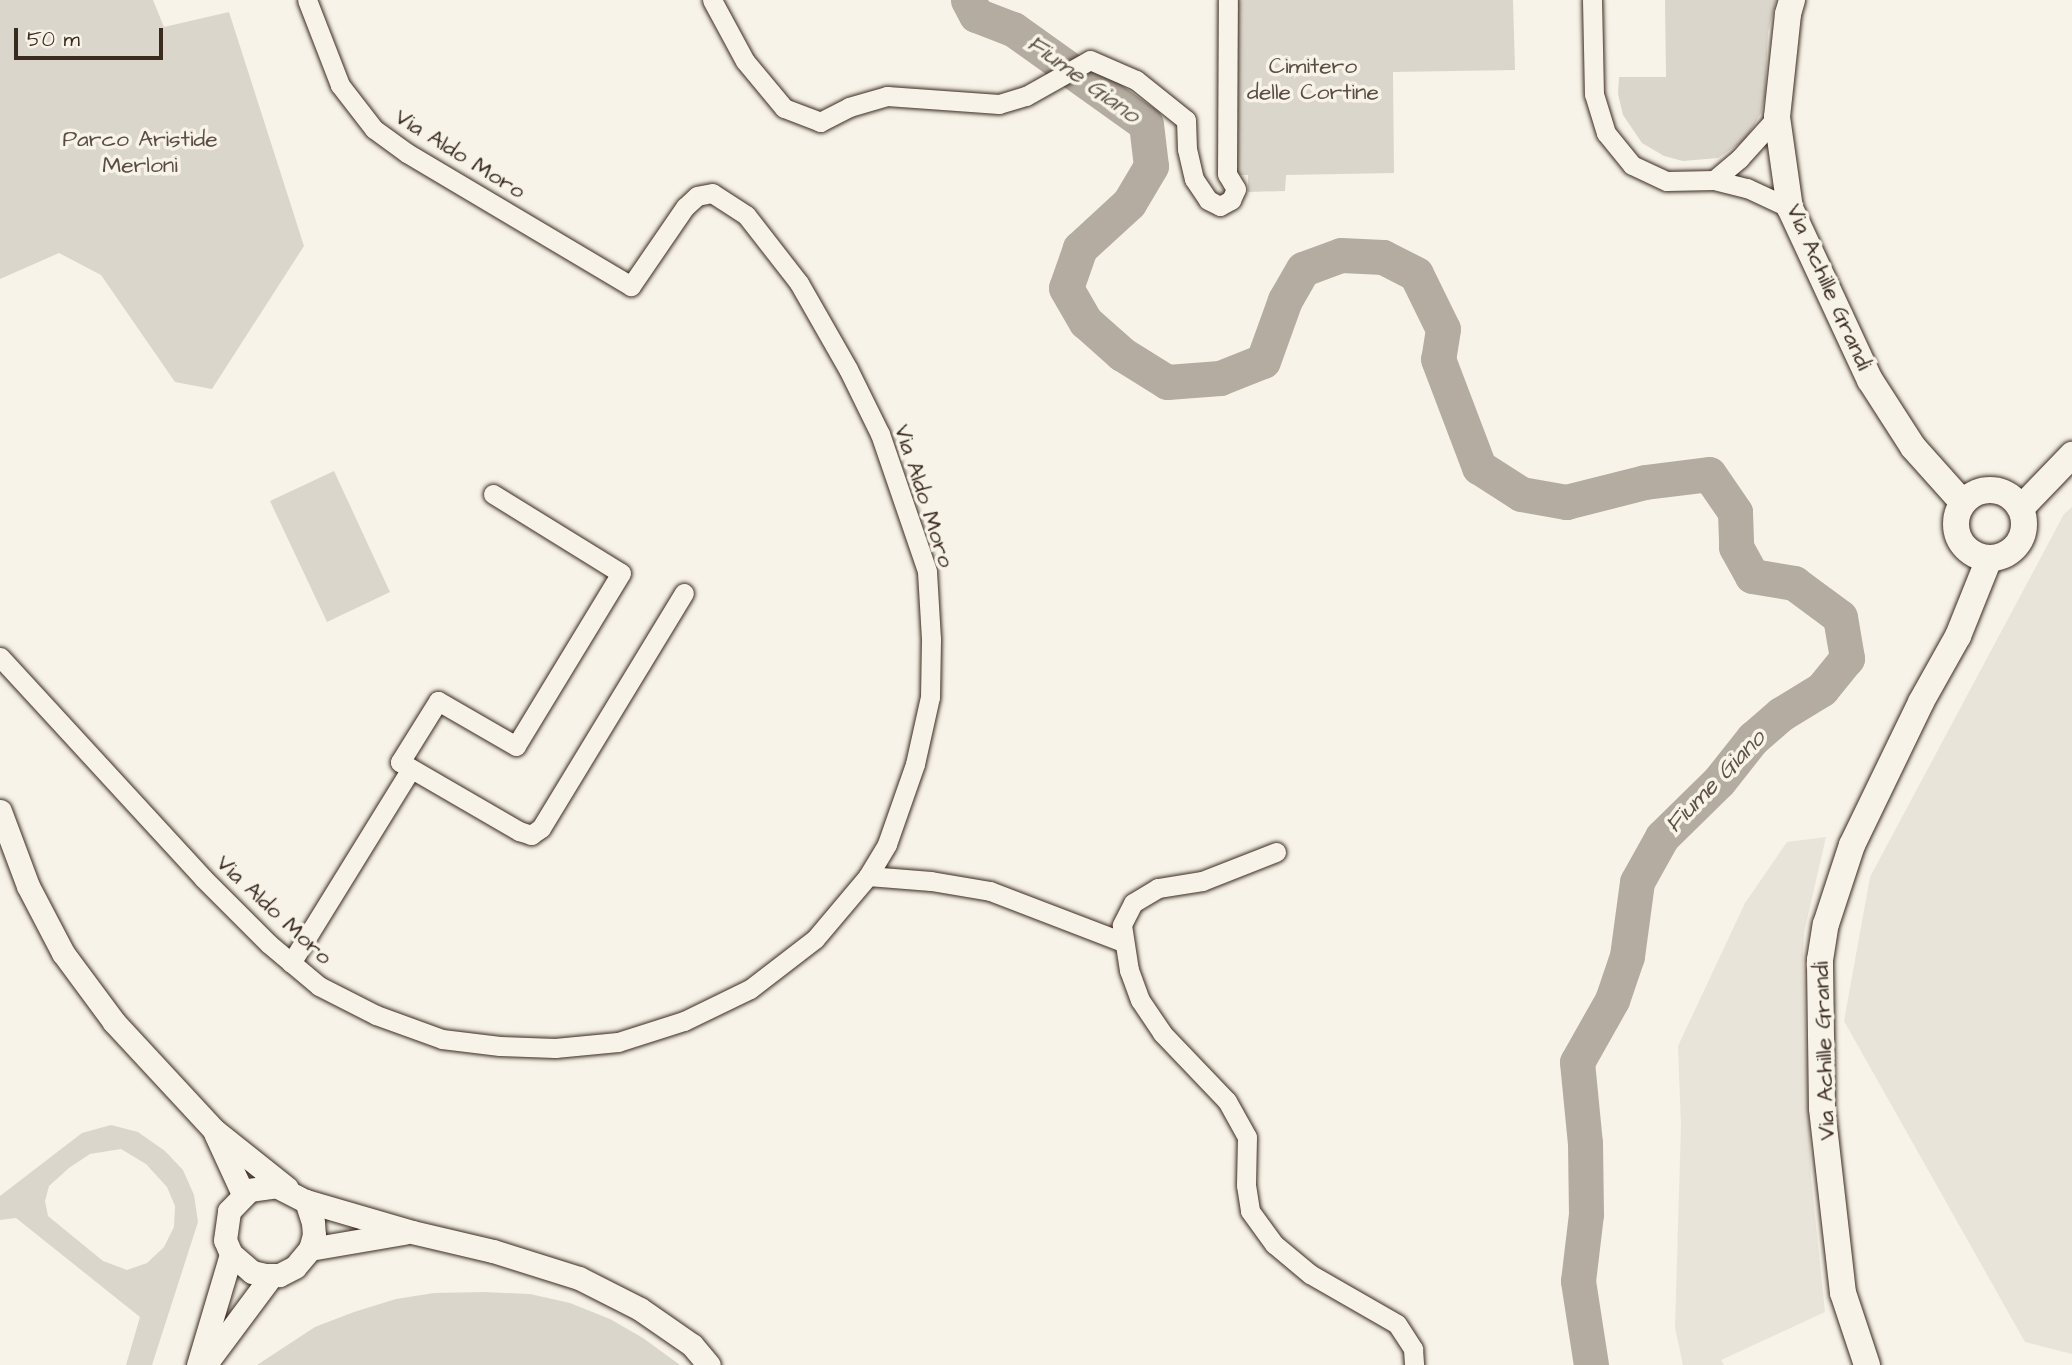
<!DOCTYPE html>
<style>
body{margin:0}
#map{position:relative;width:2072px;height:1365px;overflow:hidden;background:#f7f3e8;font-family:"Architects Daughter",sans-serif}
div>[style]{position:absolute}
.built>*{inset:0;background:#e9e4d9}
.green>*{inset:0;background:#dbd6cb}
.river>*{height:35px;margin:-17.5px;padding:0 17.5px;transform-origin:17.5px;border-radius:17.5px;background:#b4aca0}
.roads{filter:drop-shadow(0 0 2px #3b2a1e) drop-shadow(0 0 2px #3b2a1e)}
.minor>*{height:19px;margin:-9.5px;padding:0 9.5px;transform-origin:9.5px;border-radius:9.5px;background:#f7f3e8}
.tertiary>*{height:23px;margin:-11.5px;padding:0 11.5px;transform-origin:11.5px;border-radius:11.5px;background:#f7f3e8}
.secondary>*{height:26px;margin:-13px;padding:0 13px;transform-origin:13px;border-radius:13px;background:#f7f3e8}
.secondary>.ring{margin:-13px;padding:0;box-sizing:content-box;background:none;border:26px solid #f7f3e8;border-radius:50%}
span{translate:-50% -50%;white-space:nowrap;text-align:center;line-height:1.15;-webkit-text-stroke:7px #f7f3e8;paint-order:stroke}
.park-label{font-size:23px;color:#5b4c41}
.street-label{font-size:23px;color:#3b2a1e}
.water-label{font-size:24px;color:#5f5145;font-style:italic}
.scale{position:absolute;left:14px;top:28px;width:149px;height:32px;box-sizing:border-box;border:4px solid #3b2a1e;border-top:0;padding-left:9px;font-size:21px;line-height:24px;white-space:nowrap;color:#3b2a1e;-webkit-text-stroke:5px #f7f3e8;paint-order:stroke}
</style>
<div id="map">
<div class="built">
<div style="clip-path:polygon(2072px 507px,2072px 1354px,2025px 1342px,1844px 1021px,1870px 877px,2064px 514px)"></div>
<div style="clip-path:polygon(1826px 837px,1804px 933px,1803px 959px,1811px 1177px,1825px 1312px,1721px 1360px,1724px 1365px,1683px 1365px,1675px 1328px,1681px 1125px,1678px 1046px,1745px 903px,1787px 842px)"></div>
</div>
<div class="green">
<div style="clip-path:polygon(0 0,153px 0,164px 27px,229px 12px,304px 246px,212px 389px,175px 382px,101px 275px,59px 253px,0 279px)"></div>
<div style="clip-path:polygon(1232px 0,1513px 0,1515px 70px,1393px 72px,1394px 173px,1286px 175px,1285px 191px,1248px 192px,1248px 175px,1235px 175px)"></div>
<div style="clip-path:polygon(1665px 0,1776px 0,1768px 32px,1765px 95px,1761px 113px,1746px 139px,1718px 158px,1683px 161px,1664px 156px,1642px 143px,1623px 115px,1618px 94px,1619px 77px,1666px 77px)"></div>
<div style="clip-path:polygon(334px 471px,390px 592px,327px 622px,270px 501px)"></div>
<div style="clip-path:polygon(evenodd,111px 1125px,138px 1132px,165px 1151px,183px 1170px,194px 1195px,198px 1222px,152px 1365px,126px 1365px,140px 1317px,16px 1218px,0 1220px,0 1196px,82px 1133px,111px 1125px,121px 1149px,146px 1164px,167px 1187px,175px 1206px,174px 1227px,164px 1247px,147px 1263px,127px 1270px,103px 1261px,48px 1216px,45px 1201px,49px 1186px,69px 1168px,90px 1154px,121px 1149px)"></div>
<div style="clip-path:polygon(484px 1292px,530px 1294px,570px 1303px,610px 1319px,643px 1338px,680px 1365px,257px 1365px,315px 1327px,354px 1312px,396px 1299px,434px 1293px)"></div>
</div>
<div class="river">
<div style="left:968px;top:0;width:17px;rotate:62deg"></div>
<div style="left:976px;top:15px;width:40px;rotate:21deg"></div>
<div style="left:1013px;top:29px;width:163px;rotate:35.5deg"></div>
<div style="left:1146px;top:124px;width:42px;rotate:83.2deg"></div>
<div style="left:1151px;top:166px;width:43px;rotate:120.7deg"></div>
<div style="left:1129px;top:203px;width:67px;rotate:137.4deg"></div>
<div style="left:1080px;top:248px;width:42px;rotate:109.3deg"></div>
<div style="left:1066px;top:288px;width:39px;rotate:60deg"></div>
<div style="left:1086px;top:322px;width:48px;rotate:41.6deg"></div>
<div style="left:1122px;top:354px;width:53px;rotate:31.9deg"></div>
<div style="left:1167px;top:382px;width:53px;rotate:-4.3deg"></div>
<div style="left:1220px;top:378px;width:46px;rotate:-21.6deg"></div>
<div style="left:1263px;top:361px;width:65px;rotate:-70.2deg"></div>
<div style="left:1285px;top:300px;width:36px;rotate:-60deg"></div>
<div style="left:1303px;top:269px;width:40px;rotate:-20.2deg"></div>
<div style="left:1341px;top:255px;width:42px;rotate:2.7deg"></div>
<div style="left:1383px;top:257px;width:37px;rotate:27deg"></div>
<div style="left:1416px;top:274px;width:61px;rotate:63.9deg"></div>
<div style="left:1443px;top:329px;width:30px;rotate:99deg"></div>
<div style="left:1438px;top:359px;width:116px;rotate:69.2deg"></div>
<div style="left:1479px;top:467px;width:50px;rotate:32.7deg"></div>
<div style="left:1521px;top:494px;width:46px;rotate:10.1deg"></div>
<div style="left:1566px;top:502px;width:81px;rotate:-14.2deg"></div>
<div style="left:1645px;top:482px;width:64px;rotate:-7.1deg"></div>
<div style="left:1709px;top:474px;width:46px;rotate:55.6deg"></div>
<div style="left:1735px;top:512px;width:35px;rotate:88deg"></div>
<div style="left:1736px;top:547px;width:33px;rotate:61deg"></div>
<div style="left:1752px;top:576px;width:43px;rotate:9.5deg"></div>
<div style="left:1794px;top:583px;width:57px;rotate:36.5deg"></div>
<div style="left:1840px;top:617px;width:42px;rotate:80.3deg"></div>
<div style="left:1847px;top:658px;width:40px;rotate:129deg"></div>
<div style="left:1822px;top:689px;width:48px;rotate:148.6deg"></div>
<div style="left:1781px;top:714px;width:37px;rotate:139deg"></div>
<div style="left:1753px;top:738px;width:55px;rotate:128.3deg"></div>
<div style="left:1719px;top:781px;width:80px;rotate:135.5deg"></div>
<div style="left:1662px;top:837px;width:51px;rotate:119.1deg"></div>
<div style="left:1637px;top:882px;width:75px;rotate:97.7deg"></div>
<div style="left:1627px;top:956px;width:46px;rotate:108.8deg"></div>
<div style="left:1612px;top:1000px;width:71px;rotate:119.4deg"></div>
<div style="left:1577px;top:1062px;width:81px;rotate:84.4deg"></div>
<div style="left:1585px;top:1143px;width:71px;rotate:89.2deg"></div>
<div style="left:1586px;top:1214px;width:67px;rotate:96.8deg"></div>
<div style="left:1578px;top:1281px;width:85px;rotate:81.2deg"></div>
</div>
<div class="roads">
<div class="minor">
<div style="left:712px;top:0;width:69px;rotate:61.6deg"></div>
<div style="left:745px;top:61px;width:61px;rotate:50.3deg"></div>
<div style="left:784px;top:108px;width:39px;rotate:21deg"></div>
<div style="left:820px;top:122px;width:33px;rotate:-27deg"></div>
<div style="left:849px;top:107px;width:40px;rotate:-16deg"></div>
<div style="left:887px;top:96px;width:112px;rotate:4.1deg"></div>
<div style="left:999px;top:104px;width:28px;rotate:-17deg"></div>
<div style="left:1026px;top:96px;width:73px;rotate:-29.4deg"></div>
<div style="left:1090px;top:60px;width:50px;rotate:23.5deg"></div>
<div style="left:1136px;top:80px;width:64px;rotate:38.7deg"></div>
<div style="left:1186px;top:120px;width:29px;rotate:88deg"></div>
<div style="left:1187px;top:149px;width:31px;rotate:77deg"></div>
<div style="left:1194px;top:179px;width:25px;rotate:56deg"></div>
<div style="left:1208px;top:200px;width:13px;rotate:27deg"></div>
<div style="left:1220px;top:206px;width:13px;rotate:-29deg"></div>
<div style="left:1231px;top:200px;width:12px;rotate:-66deg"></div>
<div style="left:1236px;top:189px;width:17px;rotate:-121deg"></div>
<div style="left:1227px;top:174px;width:174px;rotate:-89.7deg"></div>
<div style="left:1592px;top:0;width:94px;rotate:88.8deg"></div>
<div style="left:1594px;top:94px;width:41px;rotate:72.9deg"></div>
<div style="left:1606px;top:133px;width:41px;rotate:50.9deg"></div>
<div style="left:1632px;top:165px;width:38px;rotate:25deg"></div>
<div style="left:1667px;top:181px;width:47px;rotate:-1.2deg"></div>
<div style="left:1714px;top:180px;width:34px;rotate:14deg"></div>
<div style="left:1747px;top:188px;width:47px;rotate:24.9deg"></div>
<div style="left:1714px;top:180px;width:33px;rotate:-40deg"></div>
<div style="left:1739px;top:159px;width:57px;rotate:-47.9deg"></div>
<div style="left:493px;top:494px;width:150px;rotate:31.7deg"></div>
<div style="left:621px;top:573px;width:202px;rotate:121.3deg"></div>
<div style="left:516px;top:746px;width:90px;rotate:-150deg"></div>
<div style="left:438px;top:701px;width:72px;rotate:121.9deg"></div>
<div style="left:400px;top:762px;width:138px;rotate:30.1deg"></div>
<div style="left:519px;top:831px;width:13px;rotate:18deg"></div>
<div style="left:531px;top:835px;width:12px;rotate:-35deg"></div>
<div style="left:541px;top:828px;width:275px;rotate:-58.7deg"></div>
<div style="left:0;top:657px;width:300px;rotate:47.4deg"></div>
<div style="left:203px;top:878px;width:93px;rotate:45deg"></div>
<div style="left:269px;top:944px;width:65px;rotate:40deg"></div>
<div style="left:319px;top:986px;width:64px;rotate:27deg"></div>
<div style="left:376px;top:1015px;width:70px;rotate:20deg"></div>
<div style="left:442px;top:1039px;width:58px;rotate:6.9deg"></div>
<div style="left:500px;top:1046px;width:55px;rotate:2.1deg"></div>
<div style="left:555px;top:1048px;width:63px;rotate:-5.4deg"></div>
<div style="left:618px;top:1042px;width:69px;rotate:-17.7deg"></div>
<div style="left:684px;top:1021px;width:73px;rotate:-25.9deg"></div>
<div style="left:750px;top:989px;width:82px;rotate:-37.6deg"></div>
<div style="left:815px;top:939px;width:82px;rotate:-49.9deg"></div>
<div style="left:868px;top:876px;width:37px;rotate:-59deg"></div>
<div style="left:887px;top:844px;width:85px;rotate:-70.7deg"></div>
<div style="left:915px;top:764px;width:69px;rotate:-77.4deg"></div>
<div style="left:930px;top:697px;width:58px;rotate:-89deg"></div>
<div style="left:931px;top:639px;width:68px;rotate:-93.4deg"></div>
<div style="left:927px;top:571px;width:145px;rotate:-108.9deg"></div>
<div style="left:880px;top:434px;width:72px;rotate:-116.2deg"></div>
<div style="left:848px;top:369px;width:99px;rotate:-119.7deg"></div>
<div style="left:799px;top:283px;width:86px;rotate:-127.9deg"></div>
<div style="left:746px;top:215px;width:40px;rotate:-147.1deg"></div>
<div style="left:712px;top:193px;width:15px;rotate:169deg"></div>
<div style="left:697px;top:196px;width:16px;rotate:137deg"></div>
<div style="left:685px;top:207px;width:96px;rotate:124.4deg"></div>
<div style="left:631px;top:286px;width:261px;rotate:-149.3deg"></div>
<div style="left:407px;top:153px;width:41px;rotate:-144deg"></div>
<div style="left:374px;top:129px;width:56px;rotate:-127.7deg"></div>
<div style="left:340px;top:85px;width:91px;rotate:-111.2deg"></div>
<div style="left:1276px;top:852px;width:79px;rotate:158.6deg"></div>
<div style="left:1202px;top:881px;width:45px;rotate:171deg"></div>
<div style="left:1158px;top:888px;width:29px;rotate:149deg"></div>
<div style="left:1133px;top:903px;width:25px;rotate:117deg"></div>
<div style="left:1122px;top:925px;width:46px;rotate:81.2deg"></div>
<div style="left:1129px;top:970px;width:32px;rotate:70deg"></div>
<div style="left:1140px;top:1000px;width:40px;rotate:56deg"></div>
<div style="left:1162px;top:1033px;width:94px;rotate:46.3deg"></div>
<div style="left:1227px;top:1101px;width:41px;rotate:60.9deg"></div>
<div style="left:1247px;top:1137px;width:48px;rotate:91.2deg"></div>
<div style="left:1246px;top:1185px;width:26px;rotate:81deg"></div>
<div style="left:1250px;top:1211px;width:41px;rotate:54deg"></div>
<div style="left:1274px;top:1244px;width:47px;rotate:39.8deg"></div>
<div style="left:1310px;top:1274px;width:100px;rotate:29.9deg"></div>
<div style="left:1397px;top:1324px;width:30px;rotate:57deg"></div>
<div style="left:1413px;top:1349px;width:16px;rotate:86deg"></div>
<div style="left:868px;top:876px;width:63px;rotate:4.5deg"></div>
<div style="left:931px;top:881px;width:60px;rotate:9.6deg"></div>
<div style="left:990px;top:891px;width:142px;rotate:21deg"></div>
<div style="left:291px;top:963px;width:228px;rotate:-58.3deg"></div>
</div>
<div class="tertiary">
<div style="left:0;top:811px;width:80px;rotate:69.5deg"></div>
<div style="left:28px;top:886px;width:76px;rotate:62.4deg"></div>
<div style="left:63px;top:953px;width:86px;rotate:53.5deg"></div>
<div style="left:114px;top:1022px;width:147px;rotate:47.2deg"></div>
<div style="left:214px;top:1130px;width:93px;rotate:38.5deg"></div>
<div style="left:215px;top:1133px;width:67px;rotate:65.3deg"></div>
<div style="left:306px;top:1201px;width:22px;rotate:72deg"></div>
<div style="left:313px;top:1222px;width:13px;rotate:86deg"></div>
<div style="left:314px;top:1235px;width:15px;rotate:106deg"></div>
<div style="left:310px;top:1249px;width:23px;rotate:130deg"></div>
<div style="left:295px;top:1267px;width:18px;rotate:153deg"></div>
<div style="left:279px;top:1275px;width:14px;rotate:180deg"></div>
<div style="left:265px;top:1275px;width:13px;rotate:-167deg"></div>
<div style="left:252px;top:1272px;width:28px;rotate:-139deg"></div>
<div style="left:231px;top:1254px;width:15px;rotate:-113deg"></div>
<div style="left:225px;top:1240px;width:29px;rotate:-82deg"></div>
<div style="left:229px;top:1211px;width:29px;rotate:-46deg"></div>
<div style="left:249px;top:1190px;width:27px;rotate:-8deg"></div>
<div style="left:276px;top:1186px;width:34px;rotate:27deg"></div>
<div style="left:306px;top:1201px;width:110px;rotate:16.3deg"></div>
<div style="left:412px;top:1232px;width:83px;rotate:13.2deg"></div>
<div style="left:493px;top:1251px;width:90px;rotate:17.4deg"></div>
<div style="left:579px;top:1278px;width:68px;rotate:26.9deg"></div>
<div style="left:640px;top:1309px;width:63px;rotate:34.7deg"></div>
<div style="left:692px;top:1345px;width:26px;rotate:50deg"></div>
<div style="left:310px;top:1249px;width:95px;rotate:-9.7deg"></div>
<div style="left:198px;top:1365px;width:116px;rotate:-73.4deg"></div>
<div style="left:205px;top:1365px;width:112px;rotate:-53.3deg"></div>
</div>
<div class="secondary">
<div style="left:1792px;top:0;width:15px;rotate:106deg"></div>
<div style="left:1788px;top:14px;width:104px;rotate:96.1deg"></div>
<div style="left:1777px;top:117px;width:92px;rotate:81.9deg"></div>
<div style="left:1790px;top:208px;width:190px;rotate:65.1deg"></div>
<div style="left:1870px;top:380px;width:80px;rotate:57.3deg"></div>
<div style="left:1913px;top:447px;width:75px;rotate:48.2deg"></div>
<div class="ring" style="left:1956px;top:490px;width:42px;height:42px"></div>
<div style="left:2021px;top:508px;width:74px;rotate:-46.1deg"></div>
<div style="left:1867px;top:1365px;width:76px;rotate:-108.4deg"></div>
<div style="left:1843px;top:1293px;width:186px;rotate:-96.5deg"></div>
<div style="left:1822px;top:1108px;width:148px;rotate:-90.8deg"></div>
<div style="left:1820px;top:960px;width:36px;rotate:-81deg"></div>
<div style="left:1826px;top:924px;width:83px;rotate:-71.8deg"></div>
<div style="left:1852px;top:845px;width:159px;rotate:-64.2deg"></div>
<div style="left:1921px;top:702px;width:76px;rotate:-60.7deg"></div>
<div style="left:1958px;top:636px;width:83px;rotate:-68.1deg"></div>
</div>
</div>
<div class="park-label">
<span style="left:1313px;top:79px">Cimitero<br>delle Cortine</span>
<span style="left:140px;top:152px">Parco Aristide<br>Merloni</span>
</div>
<div class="street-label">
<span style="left:460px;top:154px;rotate:32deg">Via Aldo Moro</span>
<span style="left:1829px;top:287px;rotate:66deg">Via Achille Grandi</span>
<span style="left:924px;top:496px;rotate:72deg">Via Aldo Moro</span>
<span style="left:274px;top:910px;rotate:43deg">Via Aldo Moro</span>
<span style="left:1824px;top:1051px;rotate:-92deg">Via Achille Grandi</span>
</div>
<div class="water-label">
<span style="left:1083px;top:80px;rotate:36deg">Fiume Giano</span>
<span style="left:1716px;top:782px;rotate:-46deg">Fiume Giano</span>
</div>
<div class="scale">50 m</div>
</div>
